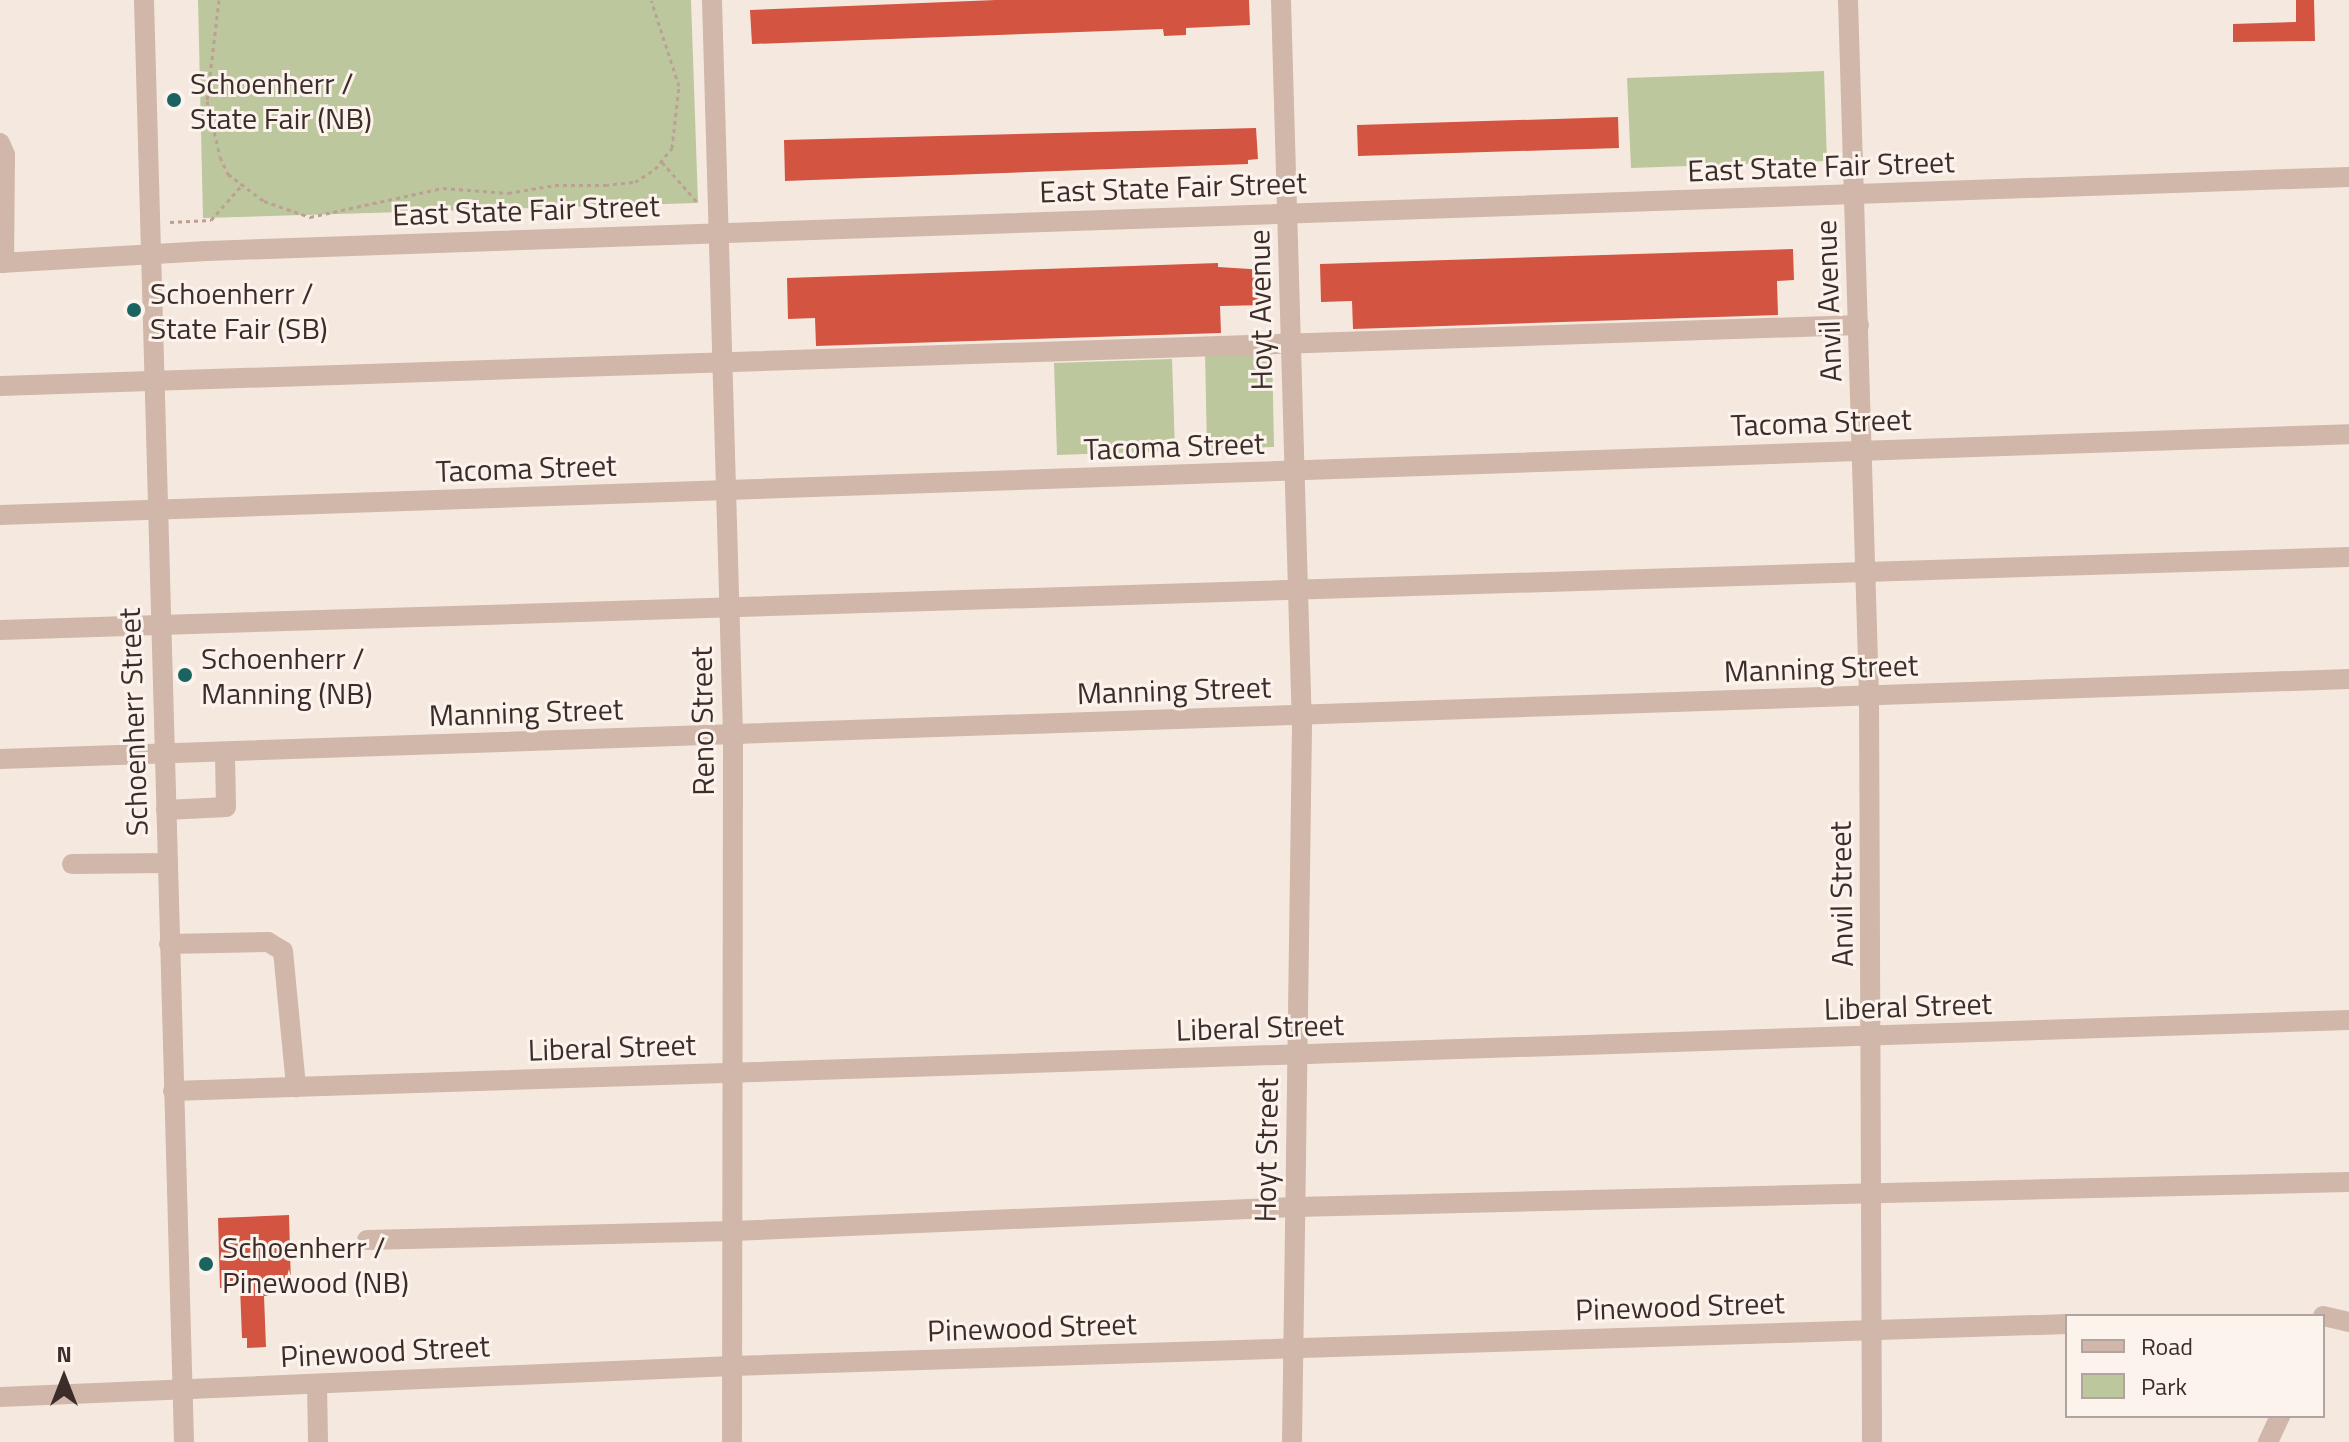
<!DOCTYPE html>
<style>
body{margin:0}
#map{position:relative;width:2349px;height:1442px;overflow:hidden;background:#f5e9df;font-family:"Titillium Web",sans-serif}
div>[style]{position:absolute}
.green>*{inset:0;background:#bdc79d}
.building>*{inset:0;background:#d25441}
.path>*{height:3px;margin-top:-1.5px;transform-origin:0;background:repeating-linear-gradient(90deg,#bca093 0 4px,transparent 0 8px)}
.minor>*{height:20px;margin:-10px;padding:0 10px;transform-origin:10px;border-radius:10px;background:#d0b7a9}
.dots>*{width:22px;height:22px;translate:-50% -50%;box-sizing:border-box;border:4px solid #fcf3ed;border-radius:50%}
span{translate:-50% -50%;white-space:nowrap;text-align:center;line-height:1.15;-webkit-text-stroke:6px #fcf3ed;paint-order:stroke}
.poi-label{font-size:30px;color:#3c2d2a}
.left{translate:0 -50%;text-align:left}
.street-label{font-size:30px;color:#3c2d2a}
.legend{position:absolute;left:2065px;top:1314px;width:260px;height:104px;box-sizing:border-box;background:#fcf3ed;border:2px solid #afa49f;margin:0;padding:10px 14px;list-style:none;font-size:24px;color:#3c2d2a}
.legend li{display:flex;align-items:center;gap:16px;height:40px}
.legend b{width:40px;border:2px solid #afa49f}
.north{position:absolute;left:24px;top:1338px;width:80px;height:80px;-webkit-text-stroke:6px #fcf3ed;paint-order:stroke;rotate:0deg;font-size:22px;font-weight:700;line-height:32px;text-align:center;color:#3c2d2a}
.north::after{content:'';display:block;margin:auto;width:28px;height:36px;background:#3c2d2a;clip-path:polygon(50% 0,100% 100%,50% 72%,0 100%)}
</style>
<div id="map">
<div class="green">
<div style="clip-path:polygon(198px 0,691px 0,698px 203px,203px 218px)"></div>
<div style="clip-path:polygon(1824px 71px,1827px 161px,1631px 168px,1627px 78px)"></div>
<div style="clip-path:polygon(1272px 351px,1274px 447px,1207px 449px,1205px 352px)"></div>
<div style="clip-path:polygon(1172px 359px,1175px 451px,1057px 455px,1054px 363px)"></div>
</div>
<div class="building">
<div style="clip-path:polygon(996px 0,1249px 0,1250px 25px,1186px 28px,1186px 35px,1164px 36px,1163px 29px,752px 44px,750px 10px)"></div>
<div style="clip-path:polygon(2296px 0,2314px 0,2315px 41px,2233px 42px,2233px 24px,2296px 22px)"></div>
<div style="clip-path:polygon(1618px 117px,1619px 148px,1358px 156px,1357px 125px)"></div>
<div style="clip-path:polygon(1256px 128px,1258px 159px,1248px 160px,1248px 164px,785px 181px,784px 140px)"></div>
<div style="clip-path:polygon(1793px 249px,1794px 280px,1777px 281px,1778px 315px,1353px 329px,1352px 301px,1321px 302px,1320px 264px)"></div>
<div style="clip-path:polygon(1218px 263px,1218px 267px,1266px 270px,1267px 305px,1220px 306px,1221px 333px,816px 346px,815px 318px,788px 319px,787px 278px)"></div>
<div style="clip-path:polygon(289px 1215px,291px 1286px,271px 1287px,271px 1296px,264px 1296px,266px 1347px,247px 1348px,247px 1338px,242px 1338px,240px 1287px,220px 1288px,218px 1218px)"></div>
</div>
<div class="path">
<div style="left:219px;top:0;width:102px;rotate:96.8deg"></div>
<div style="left:207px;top:101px;width:57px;rotate:76.9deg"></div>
<div style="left:220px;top:157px;width:19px;rotate:65deg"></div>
<div style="left:228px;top:174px;width:45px;rotate:36.9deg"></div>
<div style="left:264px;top:201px;width:49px;rotate:19.2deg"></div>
<div style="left:310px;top:217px;width:136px;rotate:-12.3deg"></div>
<div style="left:443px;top:188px;width:65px;rotate:4.4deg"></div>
<div style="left:508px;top:193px;width:48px;rotate:-9.7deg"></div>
<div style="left:555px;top:185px;width:50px"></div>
<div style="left:605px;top:185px;width:30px;rotate:-6deg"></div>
<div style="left:635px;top:182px;width:24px;rotate:-33deg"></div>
<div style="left:655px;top:169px;width:27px;rotate:-51deg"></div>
<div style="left:672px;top:148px;width:62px;rotate:-83.6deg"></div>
<div style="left:679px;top:86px;width:90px;rotate:-108deg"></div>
<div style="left:662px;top:162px;width:55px;rotate:48.7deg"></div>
<div style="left:170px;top:222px;width:41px;rotate:-2.8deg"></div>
<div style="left:211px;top:220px;width:47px;rotate:-48.5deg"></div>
</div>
<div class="minor">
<div style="left:144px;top:0;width:1443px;rotate:88.41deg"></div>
<div style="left:712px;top:0;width:735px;rotate:88.36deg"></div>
<div style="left:733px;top:735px;width:707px;rotate:90.08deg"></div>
<div style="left:1281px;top:0;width:727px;rotate:88.35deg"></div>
<div style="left:1302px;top:727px;width:715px;rotate:90.8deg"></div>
<div style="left:1848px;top:0;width:696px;rotate:88.27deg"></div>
<div style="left:1869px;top:696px;width:746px;rotate:89.77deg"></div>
<div style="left:0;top:143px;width:13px;rotate:67deg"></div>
<div style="left:5px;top:155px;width:108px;rotate:90.5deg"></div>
<div style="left:0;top:263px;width:207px;rotate:-3.3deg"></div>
<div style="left:207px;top:251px;width:2143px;rotate:-1.98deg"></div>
<div style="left:0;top:386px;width:1860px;rotate:-1.88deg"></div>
<div style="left:0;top:515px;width:2350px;rotate:-1.97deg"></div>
<div style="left:0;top:630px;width:2350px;rotate:-1.78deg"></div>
<div style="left:0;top:759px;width:2350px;rotate:-1.95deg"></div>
<div style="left:166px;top:810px;width:60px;rotate:-2.9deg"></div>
<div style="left:226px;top:807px;width:54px;rotate:-91.1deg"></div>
<div style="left:72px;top:864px;width:95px;rotate:-0.6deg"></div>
<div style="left:169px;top:944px;width:99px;rotate:-1.2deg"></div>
<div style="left:268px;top:942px;width:17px;rotate:31deg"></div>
<div style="left:283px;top:951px;width:137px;rotate:84.5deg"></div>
<div style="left:173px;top:1091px;width:2177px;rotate:-1.87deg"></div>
<div style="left:367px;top:1240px;width:366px;rotate:-1.4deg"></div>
<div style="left:733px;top:1231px;width:563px;rotate:-2.45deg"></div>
<div style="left:1295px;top:1207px;width:1054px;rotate:-1.36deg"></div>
<div style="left:2323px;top:1316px;width:27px;rotate:13deg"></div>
<div style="left:317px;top:1384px;width:58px;rotate:89deg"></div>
<div style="left:0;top:1397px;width:733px;rotate:-2.43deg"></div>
<div style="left:732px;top:1366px;width:1336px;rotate:-1.8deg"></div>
<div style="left:2268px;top:1442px;width:29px;rotate:-65deg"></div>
</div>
<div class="dots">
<div style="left:174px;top:100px;background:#1a6360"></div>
<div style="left:134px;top:310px;background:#1a6360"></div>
<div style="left:185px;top:675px;background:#1a6360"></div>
<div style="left:206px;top:1264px;background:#1a6360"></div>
</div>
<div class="poi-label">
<span class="left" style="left:190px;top:100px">Schoenherr /<br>State Fair (NB)</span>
<span class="left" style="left:150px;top:310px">Schoenherr /<br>State Fair (SB)</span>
<span class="left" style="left:201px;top:675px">Schoenherr /<br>Manning (NB)</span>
<span class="left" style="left:222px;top:1264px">Schoenherr /<br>Pinewood (NB)</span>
</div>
<div class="street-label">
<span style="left:1821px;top:166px;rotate:-2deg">East State Fair Street</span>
<span style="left:1173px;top:187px;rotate:-2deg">East State Fair Street</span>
<span style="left:526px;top:210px;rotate:-2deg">East State Fair Street</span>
<span style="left:1828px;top:301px;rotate:-92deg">Anvil Avenue</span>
<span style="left:1260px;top:310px;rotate:-91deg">Hoyt Avenue</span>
<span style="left:1821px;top:422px;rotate:-2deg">Tacoma Street</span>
<span style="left:1174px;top:446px;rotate:-2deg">Tacoma Street</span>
<span style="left:526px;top:468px;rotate:-2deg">Tacoma Street</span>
<span style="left:1821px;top:668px;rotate:-2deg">Manning Street</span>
<span style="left:1174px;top:690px;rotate:-2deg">Manning Street</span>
<span style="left:526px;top:712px;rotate:-2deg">Manning Street</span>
<span style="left:702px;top:721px;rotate:-91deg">Reno Street</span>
<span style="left:133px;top:722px;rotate:-92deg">Schoenherr Street</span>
<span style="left:1841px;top:894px;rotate:-91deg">Anvil Street</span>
<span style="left:1908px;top:1006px;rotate:-2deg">Liberal Street</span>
<span style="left:1260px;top:1027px;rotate:-2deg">Liberal Street</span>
<span style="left:612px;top:1047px;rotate:-2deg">Liberal Street</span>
<span style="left:1266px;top:1150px;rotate:-89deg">Hoyt Street</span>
<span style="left:1680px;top:1306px;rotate:-2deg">Pinewood Street</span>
<span style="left:1032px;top:1327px;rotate:-2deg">Pinewood Street</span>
<span style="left:385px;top:1351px;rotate:-3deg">Pinewood Street</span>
</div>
<ul class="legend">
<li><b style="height:10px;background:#d0b7a9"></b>Road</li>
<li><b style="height:22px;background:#bdc79d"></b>Park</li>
</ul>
<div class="north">N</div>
</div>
